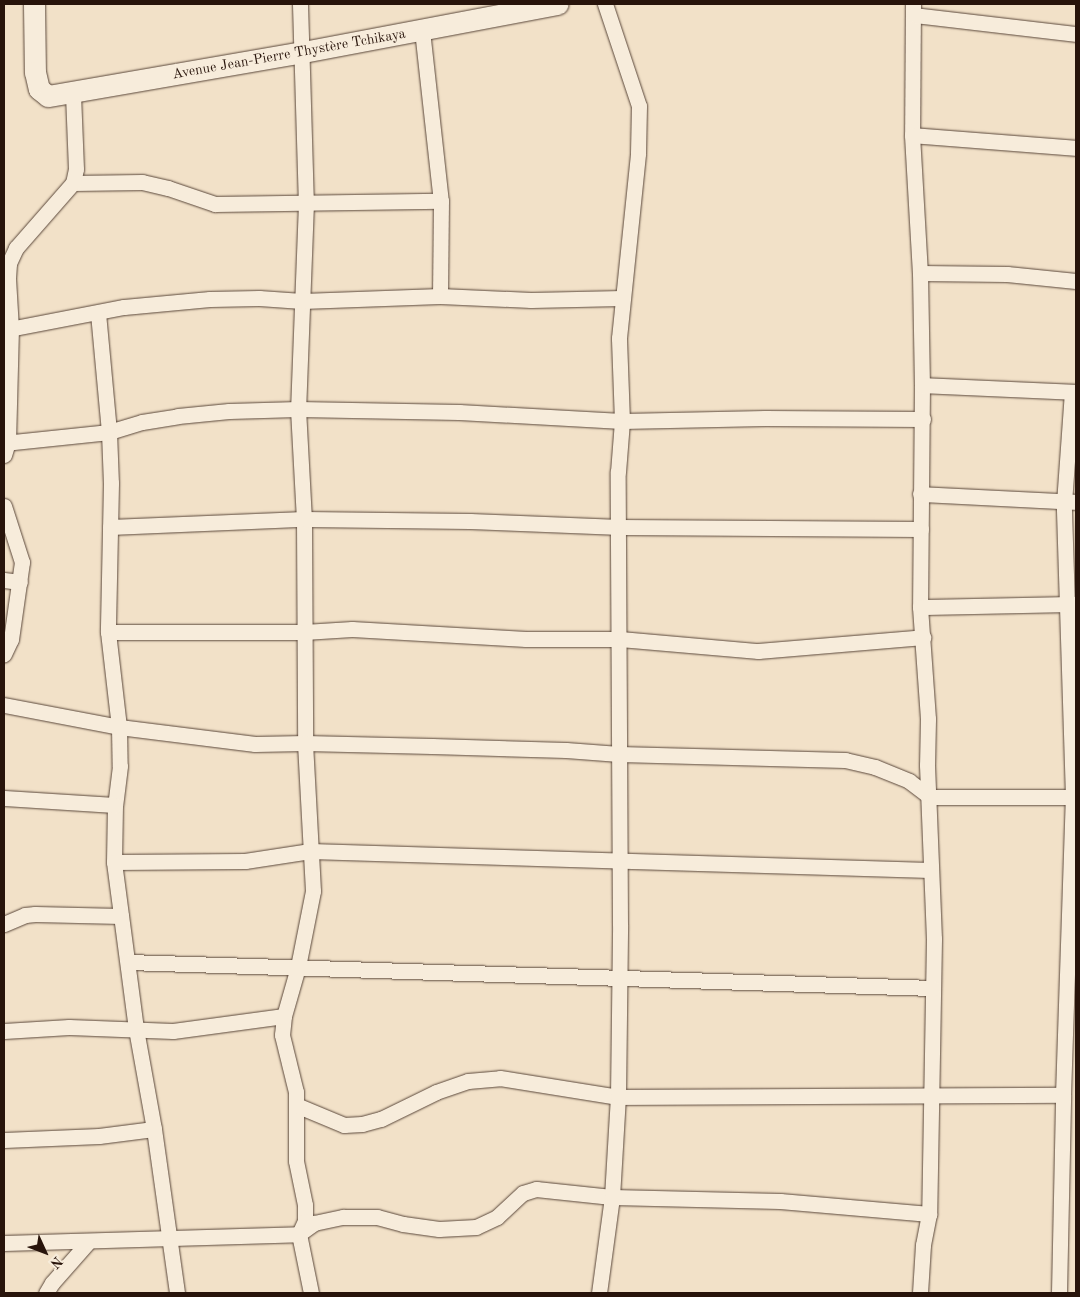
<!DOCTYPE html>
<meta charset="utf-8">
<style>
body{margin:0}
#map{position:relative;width:1080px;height:1297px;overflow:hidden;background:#f2e1c8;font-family:"Old Standard TT",serif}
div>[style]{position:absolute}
.roads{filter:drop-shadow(0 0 1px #5a473a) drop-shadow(0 0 1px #5a473a)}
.street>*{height:15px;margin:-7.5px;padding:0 7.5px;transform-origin:7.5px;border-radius:7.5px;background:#f7ecdb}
.secondary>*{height:21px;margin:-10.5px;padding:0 10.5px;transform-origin:10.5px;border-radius:10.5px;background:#f7ecdb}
span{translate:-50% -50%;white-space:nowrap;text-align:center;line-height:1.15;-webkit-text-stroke:4.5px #f7ecdb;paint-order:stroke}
.street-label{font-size:14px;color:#28140b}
.frame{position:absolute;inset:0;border:5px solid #28140b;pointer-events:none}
.north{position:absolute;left:20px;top:1227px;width:50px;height:50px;-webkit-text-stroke:4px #f7ecdb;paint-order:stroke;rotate:133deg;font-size:14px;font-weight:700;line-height:20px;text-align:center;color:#28140b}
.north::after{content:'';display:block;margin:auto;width:18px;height:22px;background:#28140b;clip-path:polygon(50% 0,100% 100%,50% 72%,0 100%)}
</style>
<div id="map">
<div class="roads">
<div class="street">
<div style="left:300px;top:4px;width:199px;rotate:88.3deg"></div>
<div style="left:306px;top:203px;width:206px;rotate:92.2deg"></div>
<div style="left:298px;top:409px;width:110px;rotate:86.9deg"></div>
<div style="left:304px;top:519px;width:224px;rotate:89.7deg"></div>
<div style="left:305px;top:743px;width:148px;rotate:86.9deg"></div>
<div style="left:313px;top:891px;width:77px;rotate:101.2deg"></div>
<div style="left:298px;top:967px;width:51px;rotate:105.9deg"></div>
<div style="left:284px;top:1016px;width:19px;rotate:96deg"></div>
<div style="left:282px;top:1035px;width:59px;rotate:76.2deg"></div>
<div style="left:296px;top:1092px;width:69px;rotate:90deg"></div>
<div style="left:296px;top:1161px;width:45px;rotate:78.4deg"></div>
<div style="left:305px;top:1205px;width:16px;rotate:90deg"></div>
<div style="left:305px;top:1221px;width:14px;rotate:115deg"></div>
<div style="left:299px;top:1234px;width:60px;rotate:78.5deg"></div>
<div style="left:913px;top:4px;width:131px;rotate:90.4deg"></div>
<div style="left:912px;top:135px;width:138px;rotate:86.7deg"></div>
<div style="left:920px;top:273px;width:112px;rotate:89deg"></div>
<div style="left:922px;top:385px;width:222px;rotate:90.5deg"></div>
<div style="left:920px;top:607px;width:112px;rotate:85.9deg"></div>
<div style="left:928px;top:719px;width:46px;rotate:91.2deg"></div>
<div style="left:927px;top:765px;width:174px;rotate:87.7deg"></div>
<div style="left:934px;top:939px;width:275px;rotate:91deg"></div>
<div style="left:929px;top:1214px;width:32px;rotate:101deg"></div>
<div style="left:923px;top:1245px;width:48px;rotate:93.6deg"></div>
<div style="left:914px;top:15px;width:163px;rotate:6.7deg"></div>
<div style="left:422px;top:30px;width:172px;rotate:83.7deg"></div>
<div style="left:441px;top:201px;width:95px;rotate:90.6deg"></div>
<div style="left:912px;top:135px;width:165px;rotate:4.5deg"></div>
<div style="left:73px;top:183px;width:69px;rotate:-0.8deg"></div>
<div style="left:142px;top:182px;width:27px;rotate:13deg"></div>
<div style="left:168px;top:188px;width:50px;rotate:18.8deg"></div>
<div style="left:215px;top:204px;width:226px;rotate:-0.8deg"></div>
<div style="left:920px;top:273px;width:87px;rotate:0.7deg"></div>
<div style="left:1007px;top:274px;width:69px;rotate:5.8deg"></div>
<div style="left:98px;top:313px;width:120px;rotate:84.7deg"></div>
<div style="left:109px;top:432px;width:51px;rotate:87.8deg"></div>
<div style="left:111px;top:483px;width:149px;rotate:91.2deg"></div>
<div style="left:108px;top:632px;width:96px;rotate:83.4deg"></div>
<div style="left:119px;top:727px;width:39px;rotate:89deg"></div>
<div style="left:120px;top:766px;width:39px;rotate:97deg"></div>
<div style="left:115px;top:805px;width:57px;rotate:91deg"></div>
<div style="left:114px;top:862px;width:168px;rotate:82.5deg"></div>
<div style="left:136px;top:1029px;width:102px;rotate:79.8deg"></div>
<div style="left:154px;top:1129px;width:166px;rotate:82deg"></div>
<div style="left:4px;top:330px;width:122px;rotate:-10.9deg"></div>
<div style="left:124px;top:307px;width:86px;rotate:-5.3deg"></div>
<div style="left:210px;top:299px;width:49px;rotate:-1.2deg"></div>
<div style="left:259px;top:298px;width:43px;rotate:4deg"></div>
<div style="left:302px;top:301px;width:138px;rotate:-2.1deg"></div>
<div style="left:440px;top:296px;width:91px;rotate:2.5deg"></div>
<div style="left:531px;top:300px;width:91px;rotate:-1.3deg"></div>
<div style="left:922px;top:385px;width:154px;rotate:2.6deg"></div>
<div style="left:4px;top:443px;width:106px;rotate:-6deg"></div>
<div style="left:109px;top:432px;width:34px;rotate:-17deg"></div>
<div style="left:142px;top:422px;width:36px;rotate:-9deg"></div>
<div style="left:178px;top:416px;width:51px;rotate:-5.6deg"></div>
<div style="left:229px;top:411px;width:69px;rotate:-1.7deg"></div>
<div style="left:298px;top:409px;width:161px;rotate:1.1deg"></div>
<div style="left:459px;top:412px;width:163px;rotate:3.2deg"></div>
<div style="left:622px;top:421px;width:143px;rotate:-1.2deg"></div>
<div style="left:765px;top:418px;width:158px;rotate:0.4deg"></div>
<div style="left:4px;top:455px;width:14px;rotate:-73deg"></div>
<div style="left:8px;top:442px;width:113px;rotate:-88.5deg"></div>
<div style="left:11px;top:329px;width:51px;rotate:-93.4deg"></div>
<div style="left:8px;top:278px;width:15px;rotate:-86deg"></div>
<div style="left:9px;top:263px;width:17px;rotate:-65deg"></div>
<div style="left:16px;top:248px;width:86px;rotate:-48.8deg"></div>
<div style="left:73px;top:183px;width:14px;rotate:-78deg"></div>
<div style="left:76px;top:169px;width:76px;rotate:-92.3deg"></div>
<div style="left:920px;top:494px;width:156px;rotate:2.9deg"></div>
<div style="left:4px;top:506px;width:59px;rotate:72.2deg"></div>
<div style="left:22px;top:562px;width:78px;rotate:98.1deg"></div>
<div style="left:11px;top:639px;width:17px;rotate:115deg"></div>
<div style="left:110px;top:527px;width:194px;rotate:-2.4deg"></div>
<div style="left:304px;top:519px;width:166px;rotate:0.7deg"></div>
<div style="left:470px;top:521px;width:149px;rotate:2.3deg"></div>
<div style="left:619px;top:527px;width:302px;rotate:0.4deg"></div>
<div style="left:4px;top:580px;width:16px;rotate:7deg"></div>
<div style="left:920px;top:607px;width:156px;rotate:-1.1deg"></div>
<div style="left:108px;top:632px;width:196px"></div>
<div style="left:304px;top:632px;width:48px;rotate:-3.6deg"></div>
<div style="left:352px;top:629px;width:174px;rotate:3.3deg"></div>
<div style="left:526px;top:639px;width:94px"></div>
<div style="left:620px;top:639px;width:139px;rotate:5deg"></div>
<div style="left:758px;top:651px;width:166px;rotate:-4.8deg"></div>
<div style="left:4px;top:705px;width:117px;rotate:10.8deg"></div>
<div style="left:119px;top:727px;width:137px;rotate:7.1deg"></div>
<div style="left:255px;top:744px;width:50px;rotate:-1.1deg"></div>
<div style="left:305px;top:743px;width:127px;rotate:1.4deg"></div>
<div style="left:432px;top:746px;width:134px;rotate:1.7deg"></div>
<div style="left:566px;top:750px;width:53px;rotate:4.3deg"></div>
<div style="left:619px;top:754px;width:226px;rotate:1.5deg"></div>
<div style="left:845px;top:760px;width:31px;rotate:13deg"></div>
<div style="left:875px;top:767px;width:37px;rotate:22deg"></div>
<div style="left:909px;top:781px;width:26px;rotate:37deg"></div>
<div style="left:930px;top:797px;width:146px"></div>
<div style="left:4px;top:798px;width:111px;rotate:3.6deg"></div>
<div style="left:114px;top:862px;width:131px;rotate:-0.4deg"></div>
<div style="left:245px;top:861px;width:66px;rotate:-8.7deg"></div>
<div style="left:310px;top:851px;width:620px;rotate:1.76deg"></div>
<div style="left:4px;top:924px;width:23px;rotate:-23deg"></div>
<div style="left:25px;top:915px;width:10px;rotate:-6deg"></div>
<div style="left:35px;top:914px;width:86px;rotate:1.3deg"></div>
<div style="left:128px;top:962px;width:805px;rotate:1.85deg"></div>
<div style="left:4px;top:1031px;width:65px;rotate:-3.5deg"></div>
<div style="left:69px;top:1027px;width:104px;rotate:2.2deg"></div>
<div style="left:173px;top:1031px;width:112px;rotate:-7.7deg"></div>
<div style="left:296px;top:1105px;width:52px;rotate:22.6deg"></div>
<div style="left:344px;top:1125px;width:18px;rotate:-3deg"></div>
<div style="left:362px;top:1124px;width:20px;rotate:-15deg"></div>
<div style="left:381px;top:1119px;width:61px;rotate:-26.1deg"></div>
<div style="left:436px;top:1092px;width:34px;rotate:-19deg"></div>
<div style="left:468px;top:1081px;width:32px;rotate:-5deg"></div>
<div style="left:500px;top:1078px;width:120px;rotate:9.1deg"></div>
<div style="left:618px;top:1097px;width:445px;rotate:-0.3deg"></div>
<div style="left:4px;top:1140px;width:95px;rotate:-2.4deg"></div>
<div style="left:99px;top:1136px;width:55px;rotate:-7.3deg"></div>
<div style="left:4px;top:1243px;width:295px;rotate:-1.7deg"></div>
<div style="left:299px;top:1234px;width:19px;rotate:-36deg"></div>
<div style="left:314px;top:1223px;width:30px;rotate:-12deg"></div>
<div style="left:343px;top:1217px;width:34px"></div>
<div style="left:377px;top:1217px;width:27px;rotate:15deg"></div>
<div style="left:403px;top:1224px;width:36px;rotate:8deg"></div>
<div style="left:439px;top:1229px;width:37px;rotate:-3deg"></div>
<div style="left:476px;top:1227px;width:23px;rotate:-25deg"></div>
<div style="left:497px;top:1217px;width:35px;rotate:-43deg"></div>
<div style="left:523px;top:1193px;width:14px;rotate:-17deg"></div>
<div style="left:536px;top:1189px;width:76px;rotate:6deg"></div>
<div style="left:612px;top:1197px;width:168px;rotate:1.4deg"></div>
<div style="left:780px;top:1201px;width:150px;rotate:5deg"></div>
<div style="left:46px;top:1293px;width:12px;rotate:-59deg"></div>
<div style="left:52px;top:1283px;width:56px;rotate:-48.6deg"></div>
<div style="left:599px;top:1293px;width:97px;rotate:-82.3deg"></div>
<div style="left:612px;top:1197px;width:100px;rotate:-86.6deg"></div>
<div style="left:618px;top:1097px;width:172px;rotate:-89.3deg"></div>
<div style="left:620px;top:925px;width:453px;rotate:-90.3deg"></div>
<div style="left:618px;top:472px;width:51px;rotate:-85.5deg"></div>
<div style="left:622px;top:421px;width:83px;rotate:-92.1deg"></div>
<div style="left:619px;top:338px;width:186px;rotate:-84.1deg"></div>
<div style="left:638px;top:153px;width:47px;rotate:-88.8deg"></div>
<div style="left:639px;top:106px;width:108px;rotate:-108.4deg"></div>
<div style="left:1059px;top:1293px;width:198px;rotate:-88.8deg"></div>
<div style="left:1063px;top:1095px;width:298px;rotate:-88.1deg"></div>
<div style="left:1073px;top:797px;width:294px;rotate:-91.8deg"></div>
<div style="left:1064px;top:503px;width:111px;rotate:-85.9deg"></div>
</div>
<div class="secondary">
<div style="left:34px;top:4px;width:68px;rotate:89.2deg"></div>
<div style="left:35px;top:72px;width:17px;rotate:77deg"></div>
<div style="left:39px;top:89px;width:11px;rotate:38deg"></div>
<div style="left:48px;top:96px;width:259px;rotate:-9.8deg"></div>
<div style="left:303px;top:52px;width:259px;rotate:-10.7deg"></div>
</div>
</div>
<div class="street-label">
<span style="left:289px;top:54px;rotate:-10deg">Avenue Jean-Pierre Thystère Tchikaya</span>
</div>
<div class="frame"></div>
<div class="north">N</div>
</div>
